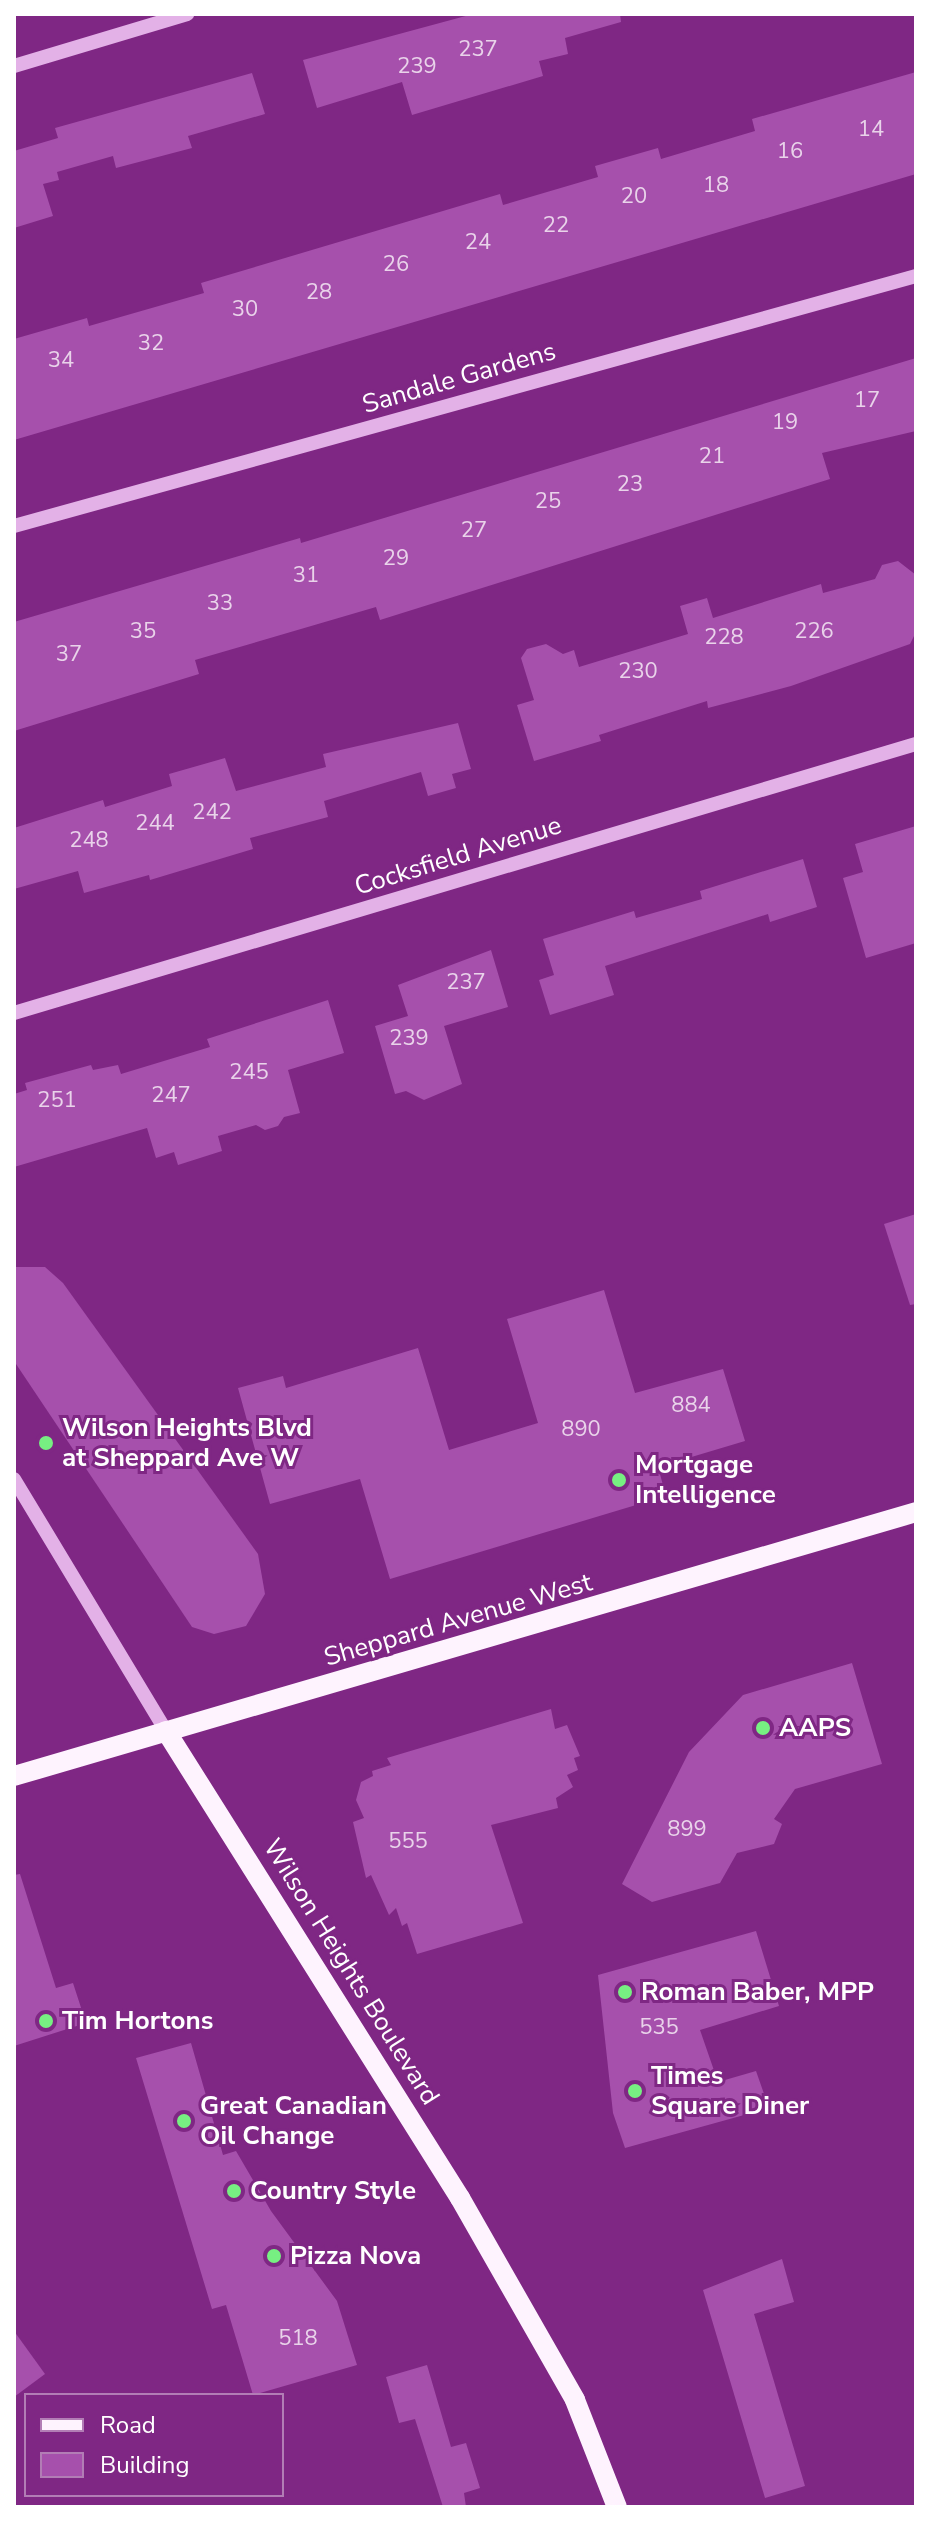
<!DOCTYPE html>
<style>
body{margin:0}
#map{position:relative;width:930px;height:2521px;overflow:hidden;background:#7f2784;font-family:"Nunito Sans",sans-serif}
div>[style]{position:absolute}
.building>*{inset:0;background:#a650ac}
.minor>*{height:14px;margin:-7px;padding:0 7px;transform-origin:7px;border-radius:7px;background:#e3b1e7}
.major>*{height:20px;margin:-10px;padding:0 10px;transform-origin:10px;border-radius:10px;background:#fef3fe}
.dots>*{width:22px;height:22px;translate:-50% -50%;box-sizing:border-box;border:4px solid #7f2784;border-radius:50%}
span{translate:-50% -50%;white-space:nowrap;text-align:center;line-height:1.15;-webkit-text-stroke:6px #7f2784;paint-order:stroke}
.number-label{font-size:22px;color:#e9d3ea}
.number-label span{-webkit-text-stroke-width:0}
.street-label{font-size:26px;color:#fff}
.poi-label{font-size:26px;color:#fff;font-weight:700}
.left{translate:0 -50%;text-align:left}
.frame{position:absolute;inset:0;border:16px solid #fff;pointer-events:none}
.legend{position:absolute;left:24px;top:2393px;width:260px;height:104px;box-sizing:border-box;background:#7f2784;border:2px solid #b27db5;margin:0;padding:10px 14px;list-style:none;font-size:24px;color:#fff}
.legend li{display:flex;align-items:center;gap:16px;height:40px}
.legend b{width:40px;border:2px solid #b27db5}
</style>
<div id="map">
<div class="building">
<div style="clip-path:polygon(473px 14px,620px 14px,621px 22px,565px 38px,568px 54px,539px 61px,543px 76px,412px 115px,402px 82px,317px 108px,303px 60px)"></div>
<div style="clip-path:polygon(916px 72px,916px 174px,14px 440px,14px 339px,87px 318px,89px 326px,204px 293px,201px 283px,500px 194px,503px 205px,598px 177px,595px 166px,658px 148px,661px 159px,755px 131px,752px 119px)"></div>
<div style="clip-path:polygon(252px 73px,265px 114px,188px 136px,192px 148px,116px 168px,113px 156px,57px 172px,59px 180px,43px 184px,53px 216px,14px 228px,14px 151px,58px 138px,55px 128px)"></div>
<div style="clip-path:polygon(916px 358px,916px 431px,822px 453px,830px 479px,380px 620px,376px 607px,195px 660px,199px 674px,14px 731px,14px 622px,300px 538px,301px 543px)"></div>
<div style="clip-path:polygon(898px 561px,916px 575px,916px 632px,910px 644px,791px 686px,708px 708px,707px 701px,640px 722px,599px 735px,601px 741px,534px 761px,517px 705px,534px 700px,521px 658px,527px 649px,546px 644px,563px 654px,574px 650px,579px 667px,688px 634px,680px 606px,707px 598px,713px 618px,821px 584px,823px 593px,875px 579px,882px 565px)"></div>
<div style="clip-path:polygon(458px 723px,471px 769px,452px 774px,456px 788px,428px 796px,421px 772px,324px 801px,328px 817px,250px 838px,253px 849px,150px 880px,149px 875px,84px 893px,78px 871px,14px 889px,14px 828px,103px 800px,105px 807px,172px 786px,169px 774px,225px 758px,236px 791px,326px 767px,323px 754px)"></div>
<div style="clip-path:polygon(916px 826px,916px 943px,866px 958px,843px 878px,863px 872px,855px 844px)"></div>
<div style="clip-path:polygon(803px 859px,817px 907px,770px 922px,768px 914px,605px 966px,614px 995px,550px 1015px,539px 980px,554px 975px,543px 939px,634px 911px,636px 918px,702px 899px,700px 891px)"></div>
<div style="clip-path:polygon(491px 950px,508px 1007px,444px 1026px,462px 1084px,424px 1100px,406px 1091px,395px 1094px,375px 1026px,408px 1016px,398px 985px)"></div>
<div style="clip-path:polygon(328px 1000px,344px 1053px,288px 1070px,300px 1113px,284px 1117px,278px 1126px,265px 1130px,256px 1125px,218px 1136px,222px 1151px,178px 1165px,174px 1152px,156px 1158px,147px 1128px,14px 1167px,14px 1094px,27px 1090px,25px 1083px,91px 1065px,93px 1070px,118px 1065px,121px 1074px,210px 1047px,207px 1039px)"></div>
<div style="clip-path:polygon(916px 1214px,916px 1304px,910px 1305px,884px 1224px)"></div>
<div style="clip-path:polygon(14px 1267px,45px 1267px,63px 1283px,258px 1554px,265px 1594px,246px 1626px,214px 1634px,192px 1627px,14px 1361px)"></div>
<div style="clip-path:polygon(604px 1290px,635px 1393px,723px 1369px,745px 1441px,658px 1467px,666px 1496px,390px 1579px,360px 1479px,270px 1504px,238px 1388px,283px 1376px,286px 1388px,418px 1348px,449px 1450px,538px 1423px,507px 1319px)"></div>
<div style="clip-path:polygon(852px 1663px,882px 1764px,795px 1789px,774px 1819px,782px 1824px,774px 1844px,737px 1853px,720px 1883px,652px 1902px,622px 1884px,689px 1752px,743px 1695px)"></div>
<div style="clip-path:polygon(551px 1709px,555px 1729px,567px 1725px,580px 1756px,574px 1758px,578px 1770px,567px 1775px,573px 1787px,556px 1798px,558px 1808px,491px 1825px,523px 1923px,417px 1954px,407px 1923px,402px 1926px,396px 1908px,389px 1915px,371px 1875px,366px 1878px,353px 1822px,364px 1818px,356px 1800px,361px 1782px,373px 1776px,372px 1771px,391px 1765px,387px 1758px)"></div>
<div style="clip-path:polygon(20px 1874px,56px 1988px,73px 1983px,86px 2023px,14px 2046px,14px 1875px)"></div>
<div style="clip-path:polygon(756px 1931px,779px 2006px,700px 2030px,718px 2082px,756px 2071px,769px 2108px,625px 2148px,613px 2113px,598px 1975px)"></div>
<div style="clip-path:polygon(191px 2043px,223px 2155px,236px 2151px,271px 2211px,337px 2301px,357px 2365px,253px 2395px,226px 2305px,212px 2309px,136px 2058px)"></div>
<div style="clip-path:polygon(782px 2259px,794px 2302px,754px 2314px,805px 2486px,765px 2498px,703px 2290px)"></div>
<div style="clip-path:polygon(14px 2331px,45px 2374px,14px 2397px)"></div>
<div style="clip-path:polygon(427px 2365px,451px 2447px,466px 2443px,480px 2488px,464px 2493px,466px 2507px,443px 2507px,415px 2419px,399px 2423px,386px 2377px)"></div>
</div>
<div class="minor">
<div style="left:14px;top:66px;width:181px;rotate:-16.7deg"></div>
<div style="left:14px;top:526px;width:936px;rotate:-15.49deg"></div>
<div style="left:14px;top:1013px;width:941px;rotate:-16.61deg"></div>
<div style="left:14px;top:1479px;width:294px;rotate:58.9deg"></div>
</div>
<div class="major">
<div style="left:166px;top:1731px;width:552px;rotate:57.81deg"></div>
<div style="left:460px;top:2198px;width:232px;rotate:60.3deg"></div>
<div style="left:575px;top:2400px;width:115px;rotate:68.6deg"></div>
<div style="left:14px;top:1776px;width:940px;rotate:-16.31deg"></div>
</div>
<div class="dots">
<div style="left:46px;top:1443px;background:#77ef82"></div>
<div style="left:619px;top:1480px;background:#77ef82"></div>
<div style="left:763px;top:1728px;background:#77ef82"></div>
<div style="left:625px;top:1992px;background:#77ef82"></div>
<div style="left:46px;top:2021px;background:#77ef82"></div>
<div style="left:635px;top:2091px;background:#77ef82"></div>
<div style="left:184px;top:2121px;background:#77ef82"></div>
<div style="left:234px;top:2191px;background:#77ef82"></div>
<div style="left:274px;top:2256px;background:#77ef82"></div>
</div>
<div class="number-label">
<span style="left:478px;top:50px">237</span>
<span style="left:417px;top:67px">239</span>
<span style="left:871px;top:130px">14</span>
<span style="left:790px;top:152px">16</span>
<span style="left:716px;top:186px">18</span>
<span style="left:634px;top:197px">20</span>
<span style="left:556px;top:226px">22</span>
<span style="left:478px;top:243px">24</span>
<span style="left:396px;top:265px">26</span>
<span style="left:319px;top:293px">28</span>
<span style="left:245px;top:310px">30</span>
<span style="left:151px;top:344px">32</span>
<span style="left:61px;top:361px">34</span>
<span style="left:867px;top:401px">17</span>
<span style="left:785px;top:423px">19</span>
<span style="left:712px;top:457px">21</span>
<span style="left:630px;top:485px">23</span>
<span style="left:548px;top:502px">25</span>
<span style="left:474px;top:531px">27</span>
<span style="left:396px;top:559px">29</span>
<span style="left:306px;top:576px">31</span>
<span style="left:220px;top:604px">33</span>
<span style="left:143px;top:632px">35</span>
<span style="left:814px;top:632px">226</span>
<span style="left:724px;top:638px">228</span>
<span style="left:69px;top:655px">37</span>
<span style="left:638px;top:672px">230</span>
<span style="left:212px;top:813px">242</span>
<span style="left:155px;top:824px">244</span>
<span style="left:89px;top:841px">248</span>
<span style="left:466px;top:983px">237</span>
<span style="left:409px;top:1039px">239</span>
<span style="left:249px;top:1073px">245</span>
<span style="left:171px;top:1096px">247</span>
<span style="left:57px;top:1101px">251</span>
<span style="left:691px;top:1406px">884</span>
<span style="left:581px;top:1430px">890</span>
<span style="left:687px;top:1830px">899</span>
<span style="left:408px;top:1842px">555</span>
<span style="left:659px;top:2028px">535</span>
<span style="left:298px;top:2339px">518</span>
</div>
<div class="street-label">
<span style="left:459px;top:378px;rotate:-16deg">Sandale Gardens</span>
<span style="left:458px;top:856px;rotate:-17deg">Cocksfield Avenue</span>
<span style="left:458px;top:1620px;rotate:-16deg">Sheppard Avenue West</span>
<span style="left:351px;top:1972px;rotate:58deg">Wilson Heights Boulevard</span>
</div>
<div class="poi-label">
<span class="left" style="left:62px;top:1443px">Wilson Heights Blvd<br>at Sheppard Ave W</span>
<span class="left" style="left:635px;top:1480px">Mortgage<br>Intelligence</span>
<span class="left" style="left:779px;top:1728px">AAPS</span>
<span class="left" style="left:641px;top:1992px">Roman Baber, MPP</span>
<span class="left" style="left:62px;top:2021px">Tim Hortons</span>
<span class="left" style="left:651px;top:2091px">Times<br>Square Diner</span>
<span class="left" style="left:200px;top:2121px">Great Canadian<br>Oil Change</span>
<span class="left" style="left:250px;top:2191px">Country Style</span>
<span class="left" style="left:290px;top:2256px">Pizza Nova</span>
</div>
<div class="frame"></div>
<ul class="legend">
<li><b style="height:10px;background:#fef3fe"></b>Road</li>
<li><b style="height:22px;background:#a650ac"></b>Building</li>
</ul>
</div>
